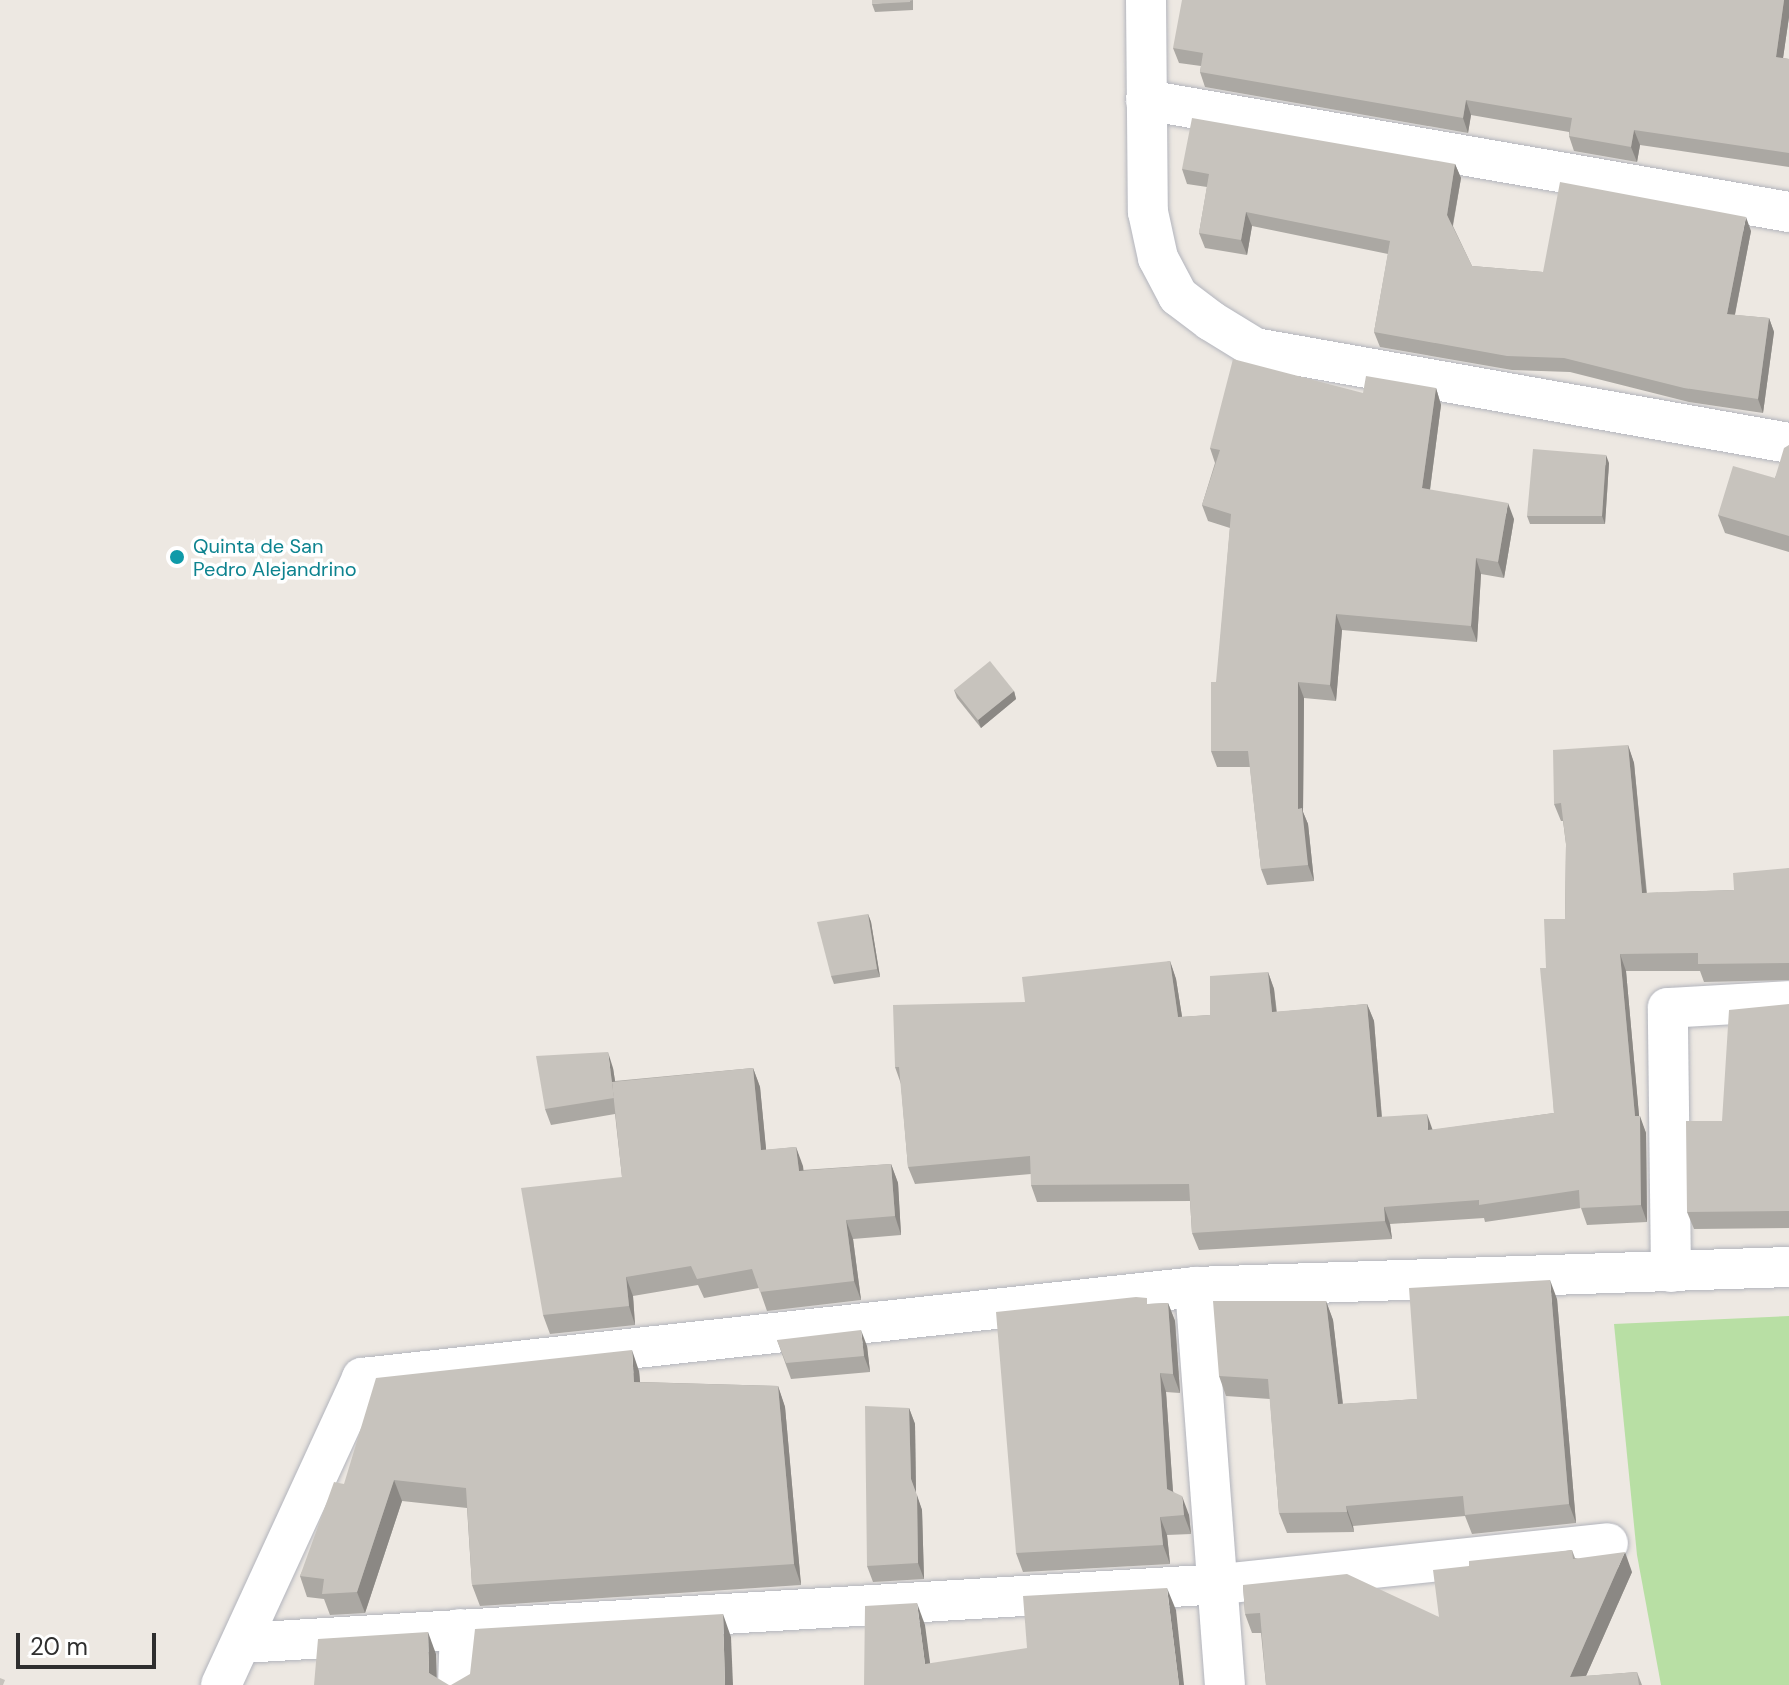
<!DOCTYPE html>
<style>
body{margin:0}
#map{position:relative;width:1789px;height:1685px;overflow:hidden;background:#ede8e2;font-family:"DM Sans",sans-serif}
div>[style]{position:absolute}
.green>*{inset:0;background:#b8dfa4}
.roads{filter:drop-shadow(0 0 2px #b2b4bc) drop-shadow(0 0 2px #b2b4bc)}
.street>*{height:40px;margin:-20px;padding:0 20px;transform-origin:20px;border-radius:20px;background:#fff}
.wall>*{inset:0;background:#aba8a3}
.shaded-wall>*{inset:0;background:#8b8884}
.building>*{inset:0;background:#c7c3bd}
.dots>*{width:22px;height:22px;translate:-50% -50%;box-sizing:border-box;border:4px solid #fff;border-radius:50%}
span{translate:-50% -50%;white-space:nowrap;text-align:center;line-height:1.15;-webkit-text-stroke:7px #fff;paint-order:stroke}
.culture-label{font-size:20px;color:#0d838f}
.left{translate:0 -50%;text-align:left}
.scale{position:absolute;left:16px;top:1633px;width:140px;height:36px;box-sizing:border-box;border:4px solid #2e2e2e;border-top:0;padding-left:10px;font-size:24px;line-height:28px;white-space:nowrap;color:#2e2e2e;-webkit-text-stroke:6px #fff;paint-order:stroke}
</style>
<div id="map">
<div class="green">
<div style="clip-path:polygon(1789px 1316px,1789px 1685px,1661px 1685px,1637px 1555px,1614px 1324px)"></div>
</div>
<div class="roads">
<div class="street">
<div style="left:1146px;top:0;width:212px;rotate:89.5deg"></div>
<div style="left:1148px;top:212px;width:47px;rotate:77.7deg"></div>
<div style="left:1158px;top:258px;width:43px;rotate:62.2deg"></div>
<div style="left:1178px;top:296px;width:41px;rotate:37.1deg"></div>
<div style="left:1211px;top:321px;width:52px;rotate:31.5deg"></div>
<div style="left:1255px;top:348px;width:542px;rotate:10.09deg"></div>
<div style="left:1146px;top:100px;width:653px;rotate:9.88deg"></div>
<div style="left:1671px;top:1272px;width:264px;rotate:-90.7deg"></div>
<div style="left:1668px;top:1008px;width:121px;rotate:-3.3deg"></div>
<div style="left:1195px;top:1287px;width:399px;rotate:85.7deg"></div>
<div style="left:243px;top:1643px;width:980px;rotate:-3.45deg"></div>
<div style="left:1221px;top:1584px;width:389px;rotate:-6deg"></div>
<div style="left:221px;top:1685px;width:338px;rotate:-65.3deg"></div>
<div style="left:362px;top:1378px;width:838px;rotate:-6.23deg"></div>
<div style="left:1195px;top:1287px;width:594px;rotate:-1.93deg"></div>
<div style="left:458px;top:1685px;width:56px;rotate:-88deg"></div>
</div>
</div>
<div class="wall">
<div style="clip-path:polygon(913px 0,913px 10px,875px 12px,872px 4px)"></div>
<div style="clip-path:polygon(1789px 0,1789px 17px,1783px 58px,1789px 59px,1789px 167px,1640px 145px,1637px 162px,1574px 151px,1569px 136px,1569px 132px,1471px 115px,1468px 133px,1205px 87px,1200px 72px,1201px 66px,1179px 63px,1173px 48px)"></div>
<div style="clip-path:polygon(1455px 164px,1461px 178px,1453px 226px,1472px 266px,1543px 272px,1751px 231px,1735px 315px,1769px 318px,1774px 332px,1763px 413px,1689px 402px,1570px 372px,1512px 370px,1380px 347px,1374px 332px,1388px 254px,1252px 226px,1247px 255px,1205px 248px,1199px 233px,1207px 187px,1187px 184px,1182px 169px)"></div>
<div style="clip-path:polygon(1436px 388px,1441px 405px,1430px 490px,1514px 519px,1504px 578px,1481px 574px,1477px 642px,1342px 630px,1336px 701px,1304px 698px,1303px 812px,1308px 824px,1314px 881px,1267px 885px,1261px 869px,1250px 767px,1217px 767px,1211px 751px,1230px 528px,1208px 521px,1202px 505px,1215px 463px,1210px 448px,1363px 393px)"></div>
<div style="clip-path:polygon(1789px 445px,1789px 552px,1725px 533px,1718px 515px,1775px 478px)"></div>
<div style="clip-path:polygon(1609px 463px,1605px 524px,1530px 524px,1527px 516px)"></div>
<div style="clip-path:polygon(954px 690px,1014px 691px,1016px 699px,981px 728px,957px 698px)"></div>
<div style="clip-path:polygon(1628px 745px,1634px 763px,1647px 893px,1734px 890px,1789px 868px,1789px 980px,1704px 982px,1700px 971px,1626px 971px,1639px 1116px,1646px 1133px,1647px 1222px,1587px 1225px,1581px 1208px,1485px 1222px,1484px 1218px,1390px 1224px,1392px 1239px,1199px 1250px,1192px 1233px,1190px 1201px,1037px 1202px,1031px 1185px,1031px 1174px,915px 1184px,908px 1167px,901px 1084px,895px 1067px,1025px 1002px,1170px 961px,1176px 979px,1182px 1017px,1210px 1015px,1268px 972px,1274px 989px,1277px 1012px,1367px 1004px,1374px 1021px,1382px 1117px,1433px 1130px,1554px 1113px,1546px 968px,1565px 919px,1566px 844px,1563px 821px,1561px 821px,1554px 804px)"></div>
<div style="clip-path:polygon(868px 914px,871px 922px,880px 977px,834px 984px,831px 976px)"></div>
<div style="clip-path:polygon(1789px 1004px,1789px 1228px,1694px 1229px,1687px 1212px,1722px 1121px)"></div>
<div style="clip-path:polygon(613px 1068px,615px 1081px,753px 1068px,760px 1087px,766px 1150px,796px 1147px,803px 1170px,891px 1164px,898px 1183px,901px 1235px,853px 1239px,861px 1300px,767px 1311px,759px 1288px,704px 1298px,698px 1285px,633px 1296px,635px 1325px,550px 1334px,543px 1315px,622px 1177px,615px 1114px,551px 1125px,545px 1109px)"></div>
<div style="clip-path:polygon(1557px 1299px,1576px 1523px,1472px 1534px,1465px 1516px,1353px 1526px,1354px 1532px,1287px 1533px,1279px 1513px,1270px 1399px,1226px 1396px,1219px 1376px,1326px 1301px,1333px 1320px,1343px 1404px,1417px 1399px)"></div>
<div style="clip-path:polygon(1168px 1303px,1175px 1321px,1180px 1393px,1166px 1392px,1173px 1491px,1189px 1515px,1191px 1534px,1167px 1535px,1170px 1564px,1023px 1572px,1016px 1553px,1149px 1304px)"></div>
<div style="clip-path:polygon(777px 1340px,867px 1346px,870px 1372px,791px 1379px)"></div>
<div style="clip-path:polygon(639px 1371px,640px 1382px,778px 1386px,785px 1407px,801px 1585px,480px 1606px,472px 1585px,467px 1508px,402px 1501px,365px 1613px,330px 1615px,324px 1599px,307px 1597px,300px 1576px,344px 1484px)"></div>
<div style="clip-path:polygon(909px 1408px,915px 1424px,916px 1494px,922px 1510px,924px 1579px,873px 1582px,867px 1566px)"></div>
<div style="clip-path:polygon(1572px 1550px,1575px 1558px,1632px 1572px,1586px 1676px,1637px 1672px,1642px 1685px,1266px 1685px,1261px 1633px,1252px 1633px,1245px 1614px,1243px 1585px,1439px 1617px,1469px 1566px)"></div>
</div>
<div class="shaded-wall">
<div style="clip-path:polygon(1784px 0,1789px 0,1789px 17px,1781px 72px,1776px 57px)"></div>
<div style="clip-path:polygon(1466px 100px,1471px 115px,1468px 133px,1463px 118px)"></div>
<div style="clip-path:polygon(1634px 130px,1640px 145px,1637px 162px,1631px 147px)"></div>
<div style="clip-path:polygon(1455px 164px,1461px 178px,1452px 229px,1447px 215px)"></div>
<div style="clip-path:polygon(1246px 212px,1252px 226px,1247px 255px,1241px 240px)"></div>
<div style="clip-path:polygon(1746px 217px,1751px 231px,1732px 329px,1727px 314px)"></div>
<div style="clip-path:polygon(1769px 318px,1774px 332px,1763px 413px,1758px 399px)"></div>
<div style="clip-path:polygon(1436px 388px,1441px 405px,1428px 504px,1422px 488px)"></div>
<div style="clip-path:polygon(1606px 455px,1609px 463px,1605px 524px,1602px 516px)"></div>
<div style="clip-path:polygon(1508px 503px,1514px 519px,1504px 578px,1498px 562px)"></div>
<div style="clip-path:polygon(1476px 558px,1481px 574px,1477px 642px,1471px 626px)"></div>
<div style="clip-path:polygon(1336px 614px,1342px 630px,1336px 701px,1330px 685px)"></div>
<div style="clip-path:polygon(1298px 682px,1304px 698px,1303px 812px,1308px 824px,1314px 881px,1308px 865px,1298px 809px)"></div>
<div style="clip-path:polygon(1014px 691px,1016px 699px,981px 728px,978px 720px)"></div>
<div style="clip-path:polygon(1628px 745px,1634px 763px,1648px 910px,1642px 893px)"></div>
<div style="clip-path:polygon(868px 914px,871px 922px,880px 977px,877px 969px)"></div>
<div style="clip-path:polygon(1620px 954px,1626px 971px,1640px 1126px,1640px 1116px,1646px 1133px,1647px 1222px,1641px 1205px,1635px 1116px)"></div>
<div style="clip-path:polygon(1170px 961px,1176px 979px,1185px 1035px,1178px 1017px)"></div>
<div style="clip-path:polygon(1268px 972px,1274px 989px,1278px 1029px,1272px 1012px)"></div>
<div style="clip-path:polygon(1367px 1004px,1374px 1021px,1383px 1134px,1377px 1117px)"></div>
<div style="clip-path:polygon(608px 1052px,613px 1068px,620px 1113px,614px 1098px)"></div>
<div style="clip-path:polygon(753px 1068px,760px 1087px,768px 1169px,761px 1150px)"></div>
<div style="clip-path:polygon(1427px 1114px,1433px 1131px,1428px 1130px)"></div>
<div style="clip-path:polygon(796px 1147px,803px 1166px,806px 1190px,799px 1171px)"></div>
<div style="clip-path:polygon(891px 1164px,898px 1183px,901px 1235px,895px 1216px)"></div>
<div style="clip-path:polygon(1384px 1207px,1390px 1224px,1392px 1239px,1385px 1221px)"></div>
<div style="clip-path:polygon(846px 1220px,853px 1239px,861px 1300px,854px 1281px)"></div>
<div style="clip-path:polygon(626px 1277px,633px 1296px,635px 1325px,629px 1306px)"></div>
<div style="clip-path:polygon(1550px 1280px,1557px 1299px,1576px 1523px,1569px 1504px)"></div>
<div style="clip-path:polygon(1326px 1301px,1333px 1320px,1345px 1424px,1338px 1404px)"></div>
<div style="clip-path:polygon(1168px 1303px,1175px 1321px,1180px 1393px,1173px 1374px)"></div>
<div style="clip-path:polygon(861px 1330px,867px 1346px,870px 1372px,864px 1356px)"></div>
<div style="clip-path:polygon(632px 1350px,639px 1371px,642px 1403px,634px 1382px)"></div>
<div style="clip-path:polygon(1160px 1373px,1166px 1392px,1174px 1507px,1167px 1489px)"></div>
<div style="clip-path:polygon(778px 1386px,785px 1407px,801px 1585px,794px 1564px)"></div>
<div style="clip-path:polygon(909px 1408px,915px 1424px,916px 1495px,911px 1479px)"></div>
<div style="clip-path:polygon(394px 1480px,402px 1501px,365px 1613px,357px 1592px)"></div>
<div style="clip-path:polygon(917px 1495px,922px 1510px,924px 1579px,918px 1563px)"></div>
<div style="clip-path:polygon(1182px 1496px,1189px 1515px,1191px 1534px,1184px 1515px)"></div>
<div style="clip-path:polygon(1346px 1506px,1353px 1526px,1354px 1532px,1347px 1512px)"></div>
<div style="clip-path:polygon(1160px 1517px,1167px 1535px,1170px 1564px,1163px 1545px)"></div>
<div style="clip-path:polygon(1625px 1552px,1632px 1572px,1582px 1685px,1570px 1677px)"></div>
<div style="clip-path:polygon(1167px 1588px,1176px 1610px,1184px 1685px,1179px 1685px)"></div>
<div style="clip-path:polygon(917px 1603px,925px 1625px,933px 1685px,925px 1664px)"></div>
<div style="clip-path:polygon(723px 1614px,731px 1637px,733px 1685px,725px 1685px)"></div>
<div style="clip-path:polygon(428px 1632px,436px 1654px,437px 1685px,429px 1673px)"></div>
</div>
<div class="building">
<div style="clip-path:polygon(872px 0,910px 0,910px 2px,872px 4px)"></div>
<div style="clip-path:polygon(1182px 0,1784px 0,1776px 57px,1789px 59px,1789px 153px,1634px 130px,1631px 147px,1569px 136px,1572px 118px,1466px 100px,1463px 118px,1200px 72px,1203px 53px,1173px 48px)"></div>
<div style="clip-path:polygon(1192px 118px,1455px 164px,1447px 215px,1472px 266px,1543px 272px,1560px 182px,1746px 217px,1727px 314px,1769px 318px,1758px 399px,1684px 388px,1564px 358px,1507px 356px,1374px 332px,1390px 241px,1246px 212px,1241px 240px,1199px 233px,1209px 174px,1182px 169px)"></div>
<div style="clip-path:polygon(1233px 359px,1363px 393px,1366px 376px,1436px 388px,1422px 488px,1508px 503px,1498px 562px,1476px 558px,1471px 626px,1336px 614px,1330px 685px,1298px 682px,1298px 809px,1302px 808px,1308px 865px,1261px 869px,1248px 751px,1211px 751px,1211px 682px,1216px 682px,1231px 514px,1202px 505px,1220px 450px,1210px 448px)"></div>
<div style="clip-path:polygon(1789px 445px,1789px 536px,1718px 515px,1733px 466px,1775px 478px,1784px 448px)"></div>
<div style="clip-path:polygon(1533px 449px,1606px 455px,1602px 516px,1527px 516px)"></div>
<div style="clip-path:polygon(990px 661px,1014px 691px,978px 720px,954px 690px)"></div>
<div style="clip-path:polygon(1628px 745px,1642px 893px,1734px 890px,1733px 873px,1789px 868px,1789px 963px,1698px 964px,1698px 953px,1620px 954px,1635px 1116px,1640px 1116px,1641px 1205px,1580px 1208px,1579px 1190px,1479px 1205px,1479px 1200px,1384px 1207px,1385px 1221px,1192px 1233px,1189px 1184px,1031px 1185px,1030px 1156px,908px 1167px,899px 1067px,895px 1067px,893px 1005px,1025px 1002px,1022px 977px,1170px 961px,1178px 1017px,1210px 1015px,1210px 976px,1268px 972px,1272px 1012px,1367px 1004px,1377px 1117px,1427px 1114px,1428px 1130px,1554px 1113px,1540px 968px,1546px 968px,1544px 919px,1565px 919px,1566px 844px,1561px 803px,1554px 804px,1553px 750px)"></div>
<div style="clip-path:polygon(868px 914px,877px 969px,831px 976px,817px 922px)"></div>
<div style="clip-path:polygon(1789px 1004px,1789px 1211px,1687px 1212px,1686px 1121px,1722px 1121px,1729px 1010px)"></div>
<div style="clip-path:polygon(608px 1052px,614px 1098px,545px 1109px,536px 1056px)"></div>
<div style="clip-path:polygon(753px 1068px,761px 1150px,796px 1147px,799px 1171px,891px 1164px,895px 1216px,846px 1220px,854px 1281px,760px 1292px,752px 1269px,697px 1279px,691px 1266px,626px 1277px,629px 1306px,543px 1315px,521px 1188px,622px 1177px,612px 1082px)"></div>
<div style="clip-path:polygon(1550px 1280px,1569px 1504px,1465px 1515px,1463px 1496px,1346px 1506px,1347px 1512px,1279px 1513px,1268px 1379px,1219px 1376px,1213px 1301px,1326px 1301px,1338px 1404px,1417px 1399px,1409px 1288px)"></div>
<div style="clip-path:polygon(1136px 1297px,1147px 1298px,1147px 1304px,1168px 1303px,1173px 1374px,1160px 1373px,1167px 1489px,1182px 1496px,1184px 1515px,1160px 1517px,1163px 1545px,1016px 1553px,996px 1312px)"></div>
<div style="clip-path:polygon(861px 1330px,864px 1356px,786px 1363px,777px 1340px)"></div>
<div style="clip-path:polygon(632px 1350px,634px 1382px,778px 1386px,794px 1564px,472px 1585px,466px 1488px,394px 1480px,357px 1592px,322px 1594px,324px 1579px,300px 1576px,334px 1482px,344px 1484px,376px 1378px)"></div>
<div style="clip-path:polygon(865px 1406px,909px 1408px,911px 1479px,917px 1495px,918px 1563px,867px 1566px)"></div>
<div style="clip-path:polygon(1572px 1550px,1573px 1559px,1625px 1552px,1570px 1677px,1637px 1672px,1639px 1685px,1266px 1685px,1260px 1613px,1245px 1614px,1243px 1585px,1347px 1574px,1439px 1617px,1433px 1570px,1469px 1566px,1469px 1561px)"></div>
<div style="clip-path:polygon(1167px 1588px,1179px 1685px,864px 1685px,865px 1606px,917px 1603px,925px 1664px,1027px 1648px,1023px 1596px)"></div>
<div style="clip-path:polygon(723px 1614px,725px 1685px,451px 1685px,470px 1674px,475px 1629px)"></div>
<div style="clip-path:polygon(428px 1632px,429px 1673px,449px 1685px,314px 1685px,318px 1639px)"></div>
<div style="clip-path:polygon(0 1678px,5px 1680px,3px 1685px,0 1685px)"></div>
</div>
<div class="dots">
<div style="left:177px;top:557px;background:#0f9aa8"></div>
</div>
<div class="culture-label">
<span class="left" style="left:193px;top:558px">Quinta de San<br>Pedro Alejandrino</span>
</div>
<div class="scale">20 m</div>
</div>
